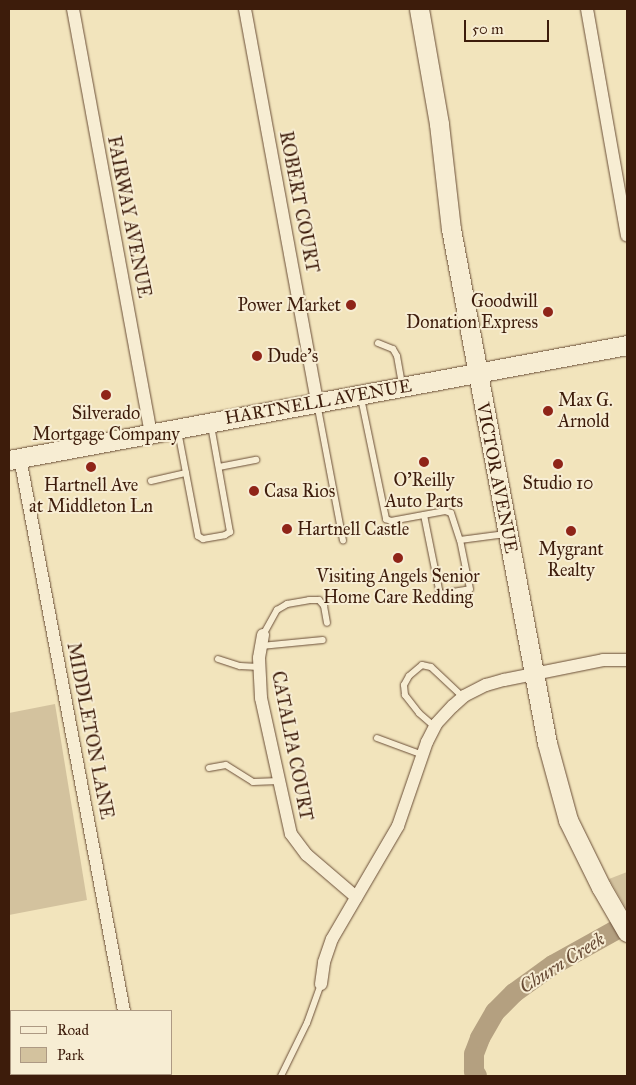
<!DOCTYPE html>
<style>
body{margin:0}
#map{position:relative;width:636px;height:1085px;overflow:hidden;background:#f2e4bc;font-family:"IM FELL Great Primer",serif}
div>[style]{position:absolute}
.green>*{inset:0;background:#d3c29e}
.river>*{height:20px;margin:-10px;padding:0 10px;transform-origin:10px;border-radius:10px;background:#b4a080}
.roads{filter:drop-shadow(0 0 1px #6a4e37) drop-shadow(0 0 1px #6a4e37)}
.lane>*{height:6px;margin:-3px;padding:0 3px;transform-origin:3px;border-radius:3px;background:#f7edd3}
.street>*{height:12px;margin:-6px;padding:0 6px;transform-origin:6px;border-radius:6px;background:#f7edd3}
.secondary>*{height:19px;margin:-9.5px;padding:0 9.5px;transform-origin:9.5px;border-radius:9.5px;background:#f7edd3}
.dots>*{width:14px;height:14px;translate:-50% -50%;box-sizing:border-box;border:2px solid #f7edd3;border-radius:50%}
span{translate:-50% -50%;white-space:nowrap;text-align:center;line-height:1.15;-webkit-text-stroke:4px #f7edd3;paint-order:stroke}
.street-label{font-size:18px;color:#3d1c0b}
.poi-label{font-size:18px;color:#3d1c0b}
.right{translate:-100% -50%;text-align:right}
.left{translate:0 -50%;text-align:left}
.water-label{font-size:19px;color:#674a34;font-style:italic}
.frame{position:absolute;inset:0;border:10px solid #3d1c0b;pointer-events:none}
.legend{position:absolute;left:10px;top:1010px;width:162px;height:65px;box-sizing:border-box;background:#f7edd3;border:1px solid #ad9983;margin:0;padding:6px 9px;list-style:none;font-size:15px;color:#3d1c0b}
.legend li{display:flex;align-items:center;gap:10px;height:25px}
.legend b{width:25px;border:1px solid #ad9983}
.scale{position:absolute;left:464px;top:20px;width:85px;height:22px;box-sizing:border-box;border:2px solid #3d1c0b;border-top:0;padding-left:6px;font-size:15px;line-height:18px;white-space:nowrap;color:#3d1c0b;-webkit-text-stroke:4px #f7edd3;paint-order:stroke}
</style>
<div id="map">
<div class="green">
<div style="clip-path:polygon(55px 704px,87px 900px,9px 915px,9px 713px)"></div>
<div style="clip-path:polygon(627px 872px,627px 910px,609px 879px)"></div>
</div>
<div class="river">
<div style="left:477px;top:1076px;width:6px;rotate:-121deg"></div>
<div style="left:474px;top:1071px;width:17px;rotate:-90deg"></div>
<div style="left:474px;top:1054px;width:17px;rotate:-69deg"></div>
<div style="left:480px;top:1038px;width:30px;rotate:-60deg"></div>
<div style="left:495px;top:1012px;width:27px;rotate:-45deg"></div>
<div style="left:514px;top:993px;width:48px;rotate:-35.7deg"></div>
<div style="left:553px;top:965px;width:72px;rotate:-29.1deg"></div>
</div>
<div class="roads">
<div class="lane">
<div style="left:378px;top:343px;width:16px;rotate:22deg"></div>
<div style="left:393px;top:349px;width:8px;rotate:60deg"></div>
<div style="left:397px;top:356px;width:29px;rotate:80deg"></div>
<div style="left:361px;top:398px;width:124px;rotate:78.3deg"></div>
<div style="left:386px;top:519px;width:5px;rotate:22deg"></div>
<div style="left:391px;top:521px;width:55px;rotate:-10.5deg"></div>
<div style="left:445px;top:511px;width:6px;rotate:18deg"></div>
<div style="left:451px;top:513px;width:28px;rotate:72deg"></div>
<div style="left:460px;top:540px;width:46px;rotate:-7.4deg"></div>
<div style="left:317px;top:403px;width:140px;rotate:79.3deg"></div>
<div style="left:178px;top:431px;width:107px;rotate:79.2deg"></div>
<div style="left:198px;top:536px;width:6px;rotate:31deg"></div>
<div style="left:203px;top:539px;width:22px;rotate:-10deg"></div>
<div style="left:225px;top:535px;width:6px;rotate:-31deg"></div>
<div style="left:230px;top:532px;width:109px;rotate:-100.1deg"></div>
<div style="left:219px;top:467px;width:38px;rotate:-11deg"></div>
<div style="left:151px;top:481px;width:36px;rotate:-13deg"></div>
<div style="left:424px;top:515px;width:81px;rotate:78.6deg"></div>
<div style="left:440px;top:594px;width:30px;rotate:-9deg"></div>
<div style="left:470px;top:589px;width:50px;rotate:-101.5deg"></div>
<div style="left:263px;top:635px;width:29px;rotate:-61deg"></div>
<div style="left:277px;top:610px;width:12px;rotate:-31deg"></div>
<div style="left:287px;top:604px;width:22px;rotate:-10deg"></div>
<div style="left:309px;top:600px;width:10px"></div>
<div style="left:319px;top:600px;width:8px;rotate:50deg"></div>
<div style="left:324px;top:606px;width:17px;rotate:80deg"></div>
<div style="left:261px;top:646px;width:62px;rotate:-5.5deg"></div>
<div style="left:218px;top:659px;width:23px;rotate:18deg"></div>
<div style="left:240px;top:666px;width:19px;rotate:3deg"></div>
<div style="left:435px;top:727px;width:21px;rotate:-139deg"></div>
<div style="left:419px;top:713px;width:23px;rotate:-128deg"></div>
<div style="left:405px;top:695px;width:10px;rotate:-96deg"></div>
<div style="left:404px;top:685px;width:10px;rotate:-61deg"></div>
<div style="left:409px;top:676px;width:17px;rotate:-40deg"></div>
<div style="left:422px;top:665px;width:9px;rotate:13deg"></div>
<div style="left:431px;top:667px;width:44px;rotate:43.2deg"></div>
<div style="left:377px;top:738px;width:49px;rotate:20.3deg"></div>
<div style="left:209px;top:768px;width:17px;rotate:-10deg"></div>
<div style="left:226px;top:765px;width:32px;rotate:32deg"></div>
<div style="left:253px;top:782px;width:26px;rotate:-2deg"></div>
<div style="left:281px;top:1076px;width:59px;rotate:-63.9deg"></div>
<div style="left:307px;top:1023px;width:41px;rotate:-70.3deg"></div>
</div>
<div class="street">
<div style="left:73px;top:9px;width:430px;rotate:79.6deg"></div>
<div style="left:245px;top:9px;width:400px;rotate:79.6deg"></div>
<div style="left:587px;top:9px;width:230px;rotate:80deg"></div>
<div style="left:20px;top:458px;width:563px;rotate:79.35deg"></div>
<div style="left:263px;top:635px;width:23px;rotate:100deg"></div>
<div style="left:259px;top:658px;width:40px;rotate:87.1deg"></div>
<div style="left:261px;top:698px;width:139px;rotate:77.6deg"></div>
<div style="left:291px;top:834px;width:26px;rotate:53deg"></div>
<div style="left:307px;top:855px;width:65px;rotate:40.6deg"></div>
<div style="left:321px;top:984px;width:22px;rotate:-82deg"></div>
<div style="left:324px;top:962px;width:24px;rotate:-71deg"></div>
<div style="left:332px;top:939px;width:131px;rotate:-59.7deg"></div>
<div style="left:398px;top:826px;width:89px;rotate:-71deg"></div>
<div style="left:427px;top:742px;width:20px;rotate:-63deg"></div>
<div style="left:436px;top:724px;width:25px;rotate:-47deg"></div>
<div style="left:453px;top:706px;width:15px;rotate:-42deg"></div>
<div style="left:464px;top:696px;width:25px;rotate:-27deg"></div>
<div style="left:486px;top:685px;width:19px;rotate:-16deg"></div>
<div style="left:504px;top:680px;width:101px;rotate:-11.4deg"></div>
<div style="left:603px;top:660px;width:24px"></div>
<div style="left:136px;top:1074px;width:2px;rotate:90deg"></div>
</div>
<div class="secondary">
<div style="left:419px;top:9px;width:117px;rotate:80.1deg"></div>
<div style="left:439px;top:124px;width:106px;rotate:83.5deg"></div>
<div style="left:451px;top:229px;width:523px;rotate:79.42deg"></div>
<div style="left:547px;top:743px;width:80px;rotate:74.7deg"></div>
<div style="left:568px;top:820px;width:75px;rotate:63.8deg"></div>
<div style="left:601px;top:887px;width:52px;rotate:60deg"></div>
<div style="left:9px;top:460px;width:629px;rotate:-10.54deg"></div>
</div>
</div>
<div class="dots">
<div style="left:351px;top:305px;background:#8f2418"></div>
<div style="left:548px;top:312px;background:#8f2418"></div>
<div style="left:257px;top:356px;background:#8f2418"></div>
<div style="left:106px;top:395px;background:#8f2418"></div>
<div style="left:548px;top:411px;background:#8f2418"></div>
<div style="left:424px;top:462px;background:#8f2418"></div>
<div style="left:558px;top:464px;background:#8f2418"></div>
<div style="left:91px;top:467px;background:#8f2418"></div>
<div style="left:254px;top:491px;background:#8f2418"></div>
<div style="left:287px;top:529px;background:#8f2418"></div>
<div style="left:571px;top:531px;background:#8f2418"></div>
<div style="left:398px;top:558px;background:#8f2418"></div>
</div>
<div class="street-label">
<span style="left:299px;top:202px;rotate:79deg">ROBERT COURT</span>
<span style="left:129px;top:217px;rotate:79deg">FAIRWAY AVENUE</span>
<span style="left:318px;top:402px;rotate:-10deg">HARTNELL AVENUE</span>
<span style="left:497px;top:478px;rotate:79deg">VICTOR AVENUE</span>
<span style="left:90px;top:731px;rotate:79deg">MIDDLETON LANE</span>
<span style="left:292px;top:746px;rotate:79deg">CATALPA COURT</span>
</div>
<div class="poi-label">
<span class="right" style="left:538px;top:312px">Goodwill<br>Donation Express</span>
<span class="right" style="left:341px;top:305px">Power Market</span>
<span class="left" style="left:267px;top:356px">Dude's</span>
<span class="left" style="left:558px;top:411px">Max G.<br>Arnold</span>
<span style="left:106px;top:424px">Silverado<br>Mortgage Company</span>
<span style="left:424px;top:491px">O'Reilly<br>Auto Parts</span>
<span style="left:558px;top:483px">Studio 10</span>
<span style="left:91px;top:496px">Hartnell Ave<br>at Middleton Ln</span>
<span class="left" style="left:264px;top:491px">Casa Rios</span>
<span class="left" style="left:297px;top:529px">Hartnell Castle</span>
<span style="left:571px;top:560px">Mygrant<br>Realty</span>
<span style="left:398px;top:587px">Visiting Angels Senior<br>Home Care Redding</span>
</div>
<div class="water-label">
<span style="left:562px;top:963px;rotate:-32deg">Churn Creek</span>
</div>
<div class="frame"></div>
<ul class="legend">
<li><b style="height:6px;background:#f7edd3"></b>Road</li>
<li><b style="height:14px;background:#d3c29e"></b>Park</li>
</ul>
<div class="scale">50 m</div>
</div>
